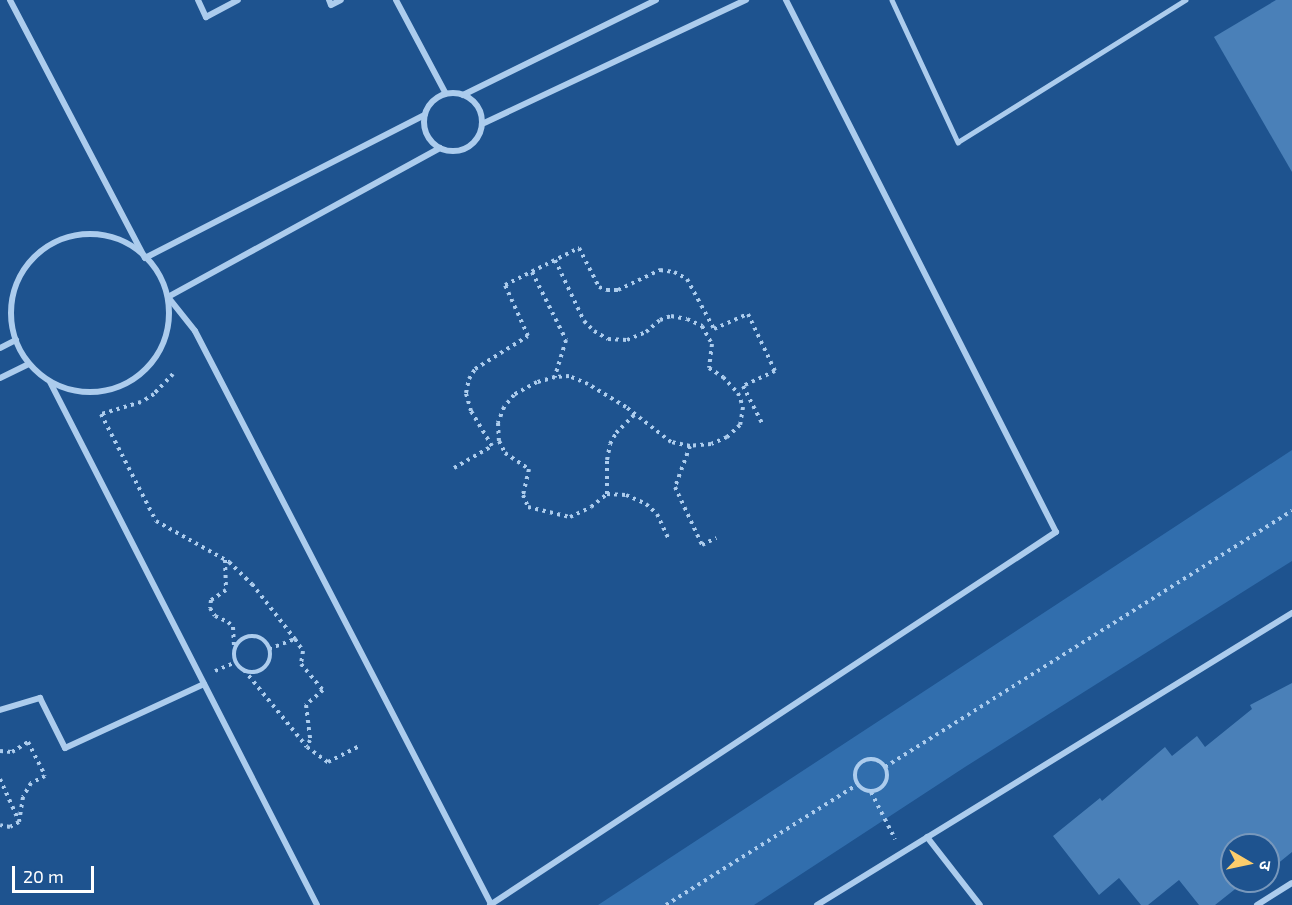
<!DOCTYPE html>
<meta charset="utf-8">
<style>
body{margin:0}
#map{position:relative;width:1292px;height:905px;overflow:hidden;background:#1e538f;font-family:"Exo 2","Noto Sans Devanagari",sans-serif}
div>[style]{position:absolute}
.green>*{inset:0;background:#316ead}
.building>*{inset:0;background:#4a80b8}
.path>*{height:4px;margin-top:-2px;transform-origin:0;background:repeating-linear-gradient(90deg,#accced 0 3px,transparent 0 7.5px)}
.path>.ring{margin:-2px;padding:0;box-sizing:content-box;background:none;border:4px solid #accced;border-radius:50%}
.lane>*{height:4.5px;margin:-2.25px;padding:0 2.25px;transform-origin:2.25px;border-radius:2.25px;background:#accced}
.street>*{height:6px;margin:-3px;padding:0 3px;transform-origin:3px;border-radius:3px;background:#accced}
.street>.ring{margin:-3px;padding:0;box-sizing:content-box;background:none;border:6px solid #accced;border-radius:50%}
span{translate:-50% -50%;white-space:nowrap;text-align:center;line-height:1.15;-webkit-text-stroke:4.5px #1e538f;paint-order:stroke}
.north{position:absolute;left:1220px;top:833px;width:60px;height:60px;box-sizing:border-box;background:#1e538f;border:2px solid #7898bc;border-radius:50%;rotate:99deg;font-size:16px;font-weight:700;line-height:24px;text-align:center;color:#fff}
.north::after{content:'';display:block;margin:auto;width:21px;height:27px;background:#fccd6c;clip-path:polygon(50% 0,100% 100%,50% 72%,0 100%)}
.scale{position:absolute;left:12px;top:866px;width:82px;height:27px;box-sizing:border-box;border:3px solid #fff;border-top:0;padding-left:8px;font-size:18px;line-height:21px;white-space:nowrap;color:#fff;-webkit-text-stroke:4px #1e538f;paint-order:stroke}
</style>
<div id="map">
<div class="green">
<div style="clip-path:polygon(1292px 450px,1292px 561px,965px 767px,754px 905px,598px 905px)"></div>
</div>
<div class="building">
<div style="clip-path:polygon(1276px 0,1292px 0,1292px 172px,1214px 37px)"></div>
<div style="clip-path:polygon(1292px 683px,1292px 852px,1276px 865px,1274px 862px,1268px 867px,1268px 845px,1232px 845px,1232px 881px,1251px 881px,1241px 889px,1239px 886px,1215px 905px,1199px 905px,1179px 880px,1148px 905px,1141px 905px,1119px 878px,1099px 895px,1053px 836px,1100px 798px,1102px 801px,1165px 747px,1172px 756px,1197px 736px,1205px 747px,1252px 709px,1250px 705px)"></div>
</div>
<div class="path">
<div style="left:555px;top:260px;width:68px;rotate:64.6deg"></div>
<div style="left:584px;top:321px;width:14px;rotate:45deg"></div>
<div style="left:594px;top:331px;width:16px;rotate:30deg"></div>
<div style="left:608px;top:339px;width:19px;rotate:3deg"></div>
<div style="left:627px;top:340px;width:21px;rotate:-23deg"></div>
<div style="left:646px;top:332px;width:18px;rotate:-41deg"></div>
<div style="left:660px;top:320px;width:12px;rotate:-20deg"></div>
<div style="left:671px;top:316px;width:16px;rotate:11deg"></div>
<div style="left:687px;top:319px;width:17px;rotate:25deg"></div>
<div style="left:702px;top:326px;width:21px;rotate:61deg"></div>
<div style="left:712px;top:344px;width:24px;rotate:97deg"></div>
<div style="left:709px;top:368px;width:17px;rotate:33deg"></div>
<div style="left:723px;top:377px;width:22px;rotate:47deg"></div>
<div style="left:738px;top:393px;width:15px;rotate:70deg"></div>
<div style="left:743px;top:407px;width:18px;rotate:99deg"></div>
<div style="left:740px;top:425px;width:18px;rotate:137deg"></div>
<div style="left:727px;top:437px;width:17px;rotate:156deg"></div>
<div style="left:711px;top:444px;width:21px;rotate:175deg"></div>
<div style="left:690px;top:446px;width:19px;rotate:-168deg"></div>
<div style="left:671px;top:442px;width:57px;rotate:-142.1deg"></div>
<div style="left:626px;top:407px;width:44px;rotate:-148.8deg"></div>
<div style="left:588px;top:384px;width:21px;rotate:-157deg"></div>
<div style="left:569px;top:376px;width:14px;rotate:176deg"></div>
<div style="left:555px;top:377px;width:19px;rotate:164deg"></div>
<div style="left:537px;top:382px;width:26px;rotate:151deg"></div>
<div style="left:514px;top:395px;width:16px;rotate:130deg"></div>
<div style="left:504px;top:407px;width:17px;rotate:111deg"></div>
<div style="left:498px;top:423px;width:18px;rotate:87deg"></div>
<div style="left:499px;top:441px;width:13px;rotate:63deg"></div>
<div style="left:505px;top:453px;width:29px;rotate:34deg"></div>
<div style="left:529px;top:469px;width:27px;rotate:103deg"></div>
<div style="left:523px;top:495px;width:13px;rotate:67deg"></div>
<div style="left:528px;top:507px;width:43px;rotate:13.4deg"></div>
<div style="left:570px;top:517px;width:23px;rotate:-25deg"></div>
<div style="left:591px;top:507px;width:21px;rotate:-39deg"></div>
<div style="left:607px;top:494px;width:19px;rotate:3deg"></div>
<div style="left:626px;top:495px;width:22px;rotate:24deg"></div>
<div style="left:646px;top:504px;width:15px;rotate:42deg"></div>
<div style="left:657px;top:514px;width:26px;rotate:65deg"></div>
<div style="left:532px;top:272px;width:76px;rotate:63.4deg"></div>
<div style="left:566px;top:340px;width:39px;rotate:107deg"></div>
<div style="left:173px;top:374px;width:28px;rotate:134deg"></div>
<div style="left:154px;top:394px;width:15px;rotate:148deg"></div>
<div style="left:141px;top:402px;width:42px;rotate:163.3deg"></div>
<div style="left:101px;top:414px;width:120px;rotate:62.8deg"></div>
<div style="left:156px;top:521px;width:84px;rotate:29.3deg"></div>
<div style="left:229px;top:562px;width:32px;rotate:44deg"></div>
<div style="left:252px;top:584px;width:70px;rotate:52deg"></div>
<div style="left:295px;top:639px;width:14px;rotate:56deg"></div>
<div style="left:303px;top:651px;width:13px;rotate:99deg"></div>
<div style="left:301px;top:664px;width:34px;rotate:50deg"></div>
<div style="left:323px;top:690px;width:23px;rotate:139deg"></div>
<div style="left:306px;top:705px;width:35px;rotate:83deg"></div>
<div style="left:310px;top:740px;width:8px;rotate:113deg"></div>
<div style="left:690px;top:446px;width:44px;rotate:110.1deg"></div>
<div style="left:675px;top:487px;width:64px;rotate:65deg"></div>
<div style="left:702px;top:545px;width:16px;rotate:-27deg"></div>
<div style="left:454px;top:468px;width:44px;rotate:-30.1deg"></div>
<div style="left:492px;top:446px;width:41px;rotate:-121deg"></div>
<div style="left:471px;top:411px;width:19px;rotate:-106deg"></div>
<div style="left:466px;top:393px;width:14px;rotate:-78deg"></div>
<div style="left:469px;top:379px;width:12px;rotate:-59deg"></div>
<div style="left:475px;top:369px;width:62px;rotate:-31.9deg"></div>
<div style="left:528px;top:336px;width:56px;rotate:-114.3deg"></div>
<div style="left:505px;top:285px;width:83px;rotate:-26.6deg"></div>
<div style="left:579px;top:248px;width:44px;rotate:62.9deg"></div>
<div style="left:599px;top:287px;width:9px;rotate:21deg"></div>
<div style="left:607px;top:290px;width:11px"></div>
<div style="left:618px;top:290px;width:47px;rotate:-25.5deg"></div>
<div style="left:660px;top:270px;width:14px;rotate:8deg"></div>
<div style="left:674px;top:272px;width:15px;rotate:28deg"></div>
<div style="left:687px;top:279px;width:57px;rotate:61.6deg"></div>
<div style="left:714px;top:329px;width:37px;rotate:-24deg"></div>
<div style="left:748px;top:314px;width:63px;rotate:64.7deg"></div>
<div style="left:775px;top:371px;width:35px;rotate:155deg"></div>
<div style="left:743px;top:386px;width:44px;rotate:62.9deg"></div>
<div style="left:607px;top:494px;width:34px;rotate:-90deg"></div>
<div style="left:607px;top:460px;width:16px;rotate:-79deg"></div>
<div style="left:610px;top:444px;width:13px;rotate:-61deg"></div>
<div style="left:616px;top:433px;width:27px;rotate:-45deg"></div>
<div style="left:225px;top:560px;width:30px;rotate:88deg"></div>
<div style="left:226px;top:590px;width:18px;rotate:146deg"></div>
<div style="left:211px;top:600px;width:8px;rotate:97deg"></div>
<div style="left:210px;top:608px;width:9px;rotate:58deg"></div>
<div style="left:215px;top:616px;width:14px;rotate:25deg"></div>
<div style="left:228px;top:622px;width:7px;rotate:45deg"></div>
<div style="left:233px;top:627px;width:22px;rotate:87deg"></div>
<div class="ring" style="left:234px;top:636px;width:32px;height:32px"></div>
<div style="left:269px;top:649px;width:28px;rotate:-21deg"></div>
<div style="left:244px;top:670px;width:99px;rotate:50.7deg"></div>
<div style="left:307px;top:747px;width:26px;rotate:36deg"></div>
<div style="left:328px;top:762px;width:35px;rotate:-27deg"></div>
<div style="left:215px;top:671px;width:23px;rotate:-23deg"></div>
<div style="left:0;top:751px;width:12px;rotate:5deg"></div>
<div style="left:12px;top:752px;width:19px;rotate:-32deg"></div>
<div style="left:28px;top:742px;width:38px;rotate:63deg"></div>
<div style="left:45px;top:776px;width:16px;rotate:153deg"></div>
<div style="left:31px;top:783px;width:16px;rotate:120deg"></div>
<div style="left:23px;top:797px;width:25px;rotate:99deg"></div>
<div style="left:19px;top:822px;width:10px;rotate:151deg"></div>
<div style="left:10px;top:827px;width:10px;rotate:-169deg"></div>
<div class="ring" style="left:855px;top:759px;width:28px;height:28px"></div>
<div style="left:885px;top:767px;width:481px;rotate:-32.2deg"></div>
<div style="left:0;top:779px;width:44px;rotate:65.8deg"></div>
<div style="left:871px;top:792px;width:53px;rotate:62.9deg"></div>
<div style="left:666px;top:905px;width:227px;rotate:-32.2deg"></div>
</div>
<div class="lane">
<div style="left:892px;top:0;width:157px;rotate:65.1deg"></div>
<div style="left:958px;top:142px;width:268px;rotate:-32deg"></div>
</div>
<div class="street">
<div style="left:10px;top:0;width:291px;rotate:62.4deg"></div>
<div style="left:145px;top:258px;width:314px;rotate:-27.1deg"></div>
<div style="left:198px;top:0;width:19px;rotate:65deg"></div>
<div style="left:206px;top:17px;width:36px;rotate:-28deg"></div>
<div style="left:329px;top:0;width:5px;rotate:68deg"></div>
<div style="left:331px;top:5px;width:11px;rotate:-27deg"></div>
<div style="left:396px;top:0;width:106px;rotate:62deg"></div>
<div class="ring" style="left:424px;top:93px;width:52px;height:52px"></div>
<div style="left:463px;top:95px;width:215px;rotate:-26.2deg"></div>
<div style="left:482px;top:124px;width:292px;rotate:-25.2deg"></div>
<div style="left:440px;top:148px;width:310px;rotate:151.3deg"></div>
<div style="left:168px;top:297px;width:43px;rotate:51.5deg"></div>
<div style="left:195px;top:331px;width:645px;rotate:62.68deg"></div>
<div class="ring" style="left:11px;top:234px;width:152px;height:152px"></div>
<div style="left:0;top:348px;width:18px;rotate:-27deg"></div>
<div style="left:0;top:378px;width:32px;rotate:-26deg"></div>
<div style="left:50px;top:382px;width:587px;rotate:62.95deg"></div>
<div style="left:0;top:710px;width:42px;rotate:-16.7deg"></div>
<div style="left:40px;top:698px;width:56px;rotate:63.4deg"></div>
<div style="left:65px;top:748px;width:153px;rotate:-24.7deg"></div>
<div style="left:927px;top:837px;width:86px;rotate:52.1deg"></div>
<div style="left:490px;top:905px;width:678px;rotate:-33.39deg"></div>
<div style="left:1056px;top:532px;width:597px;rotate:-116.91deg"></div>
<div style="left:817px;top:905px;width:558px;rotate:-31.58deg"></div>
<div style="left:1257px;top:905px;width:41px;rotate:-32.2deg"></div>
</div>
<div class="north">उ</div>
<div class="scale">20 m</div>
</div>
